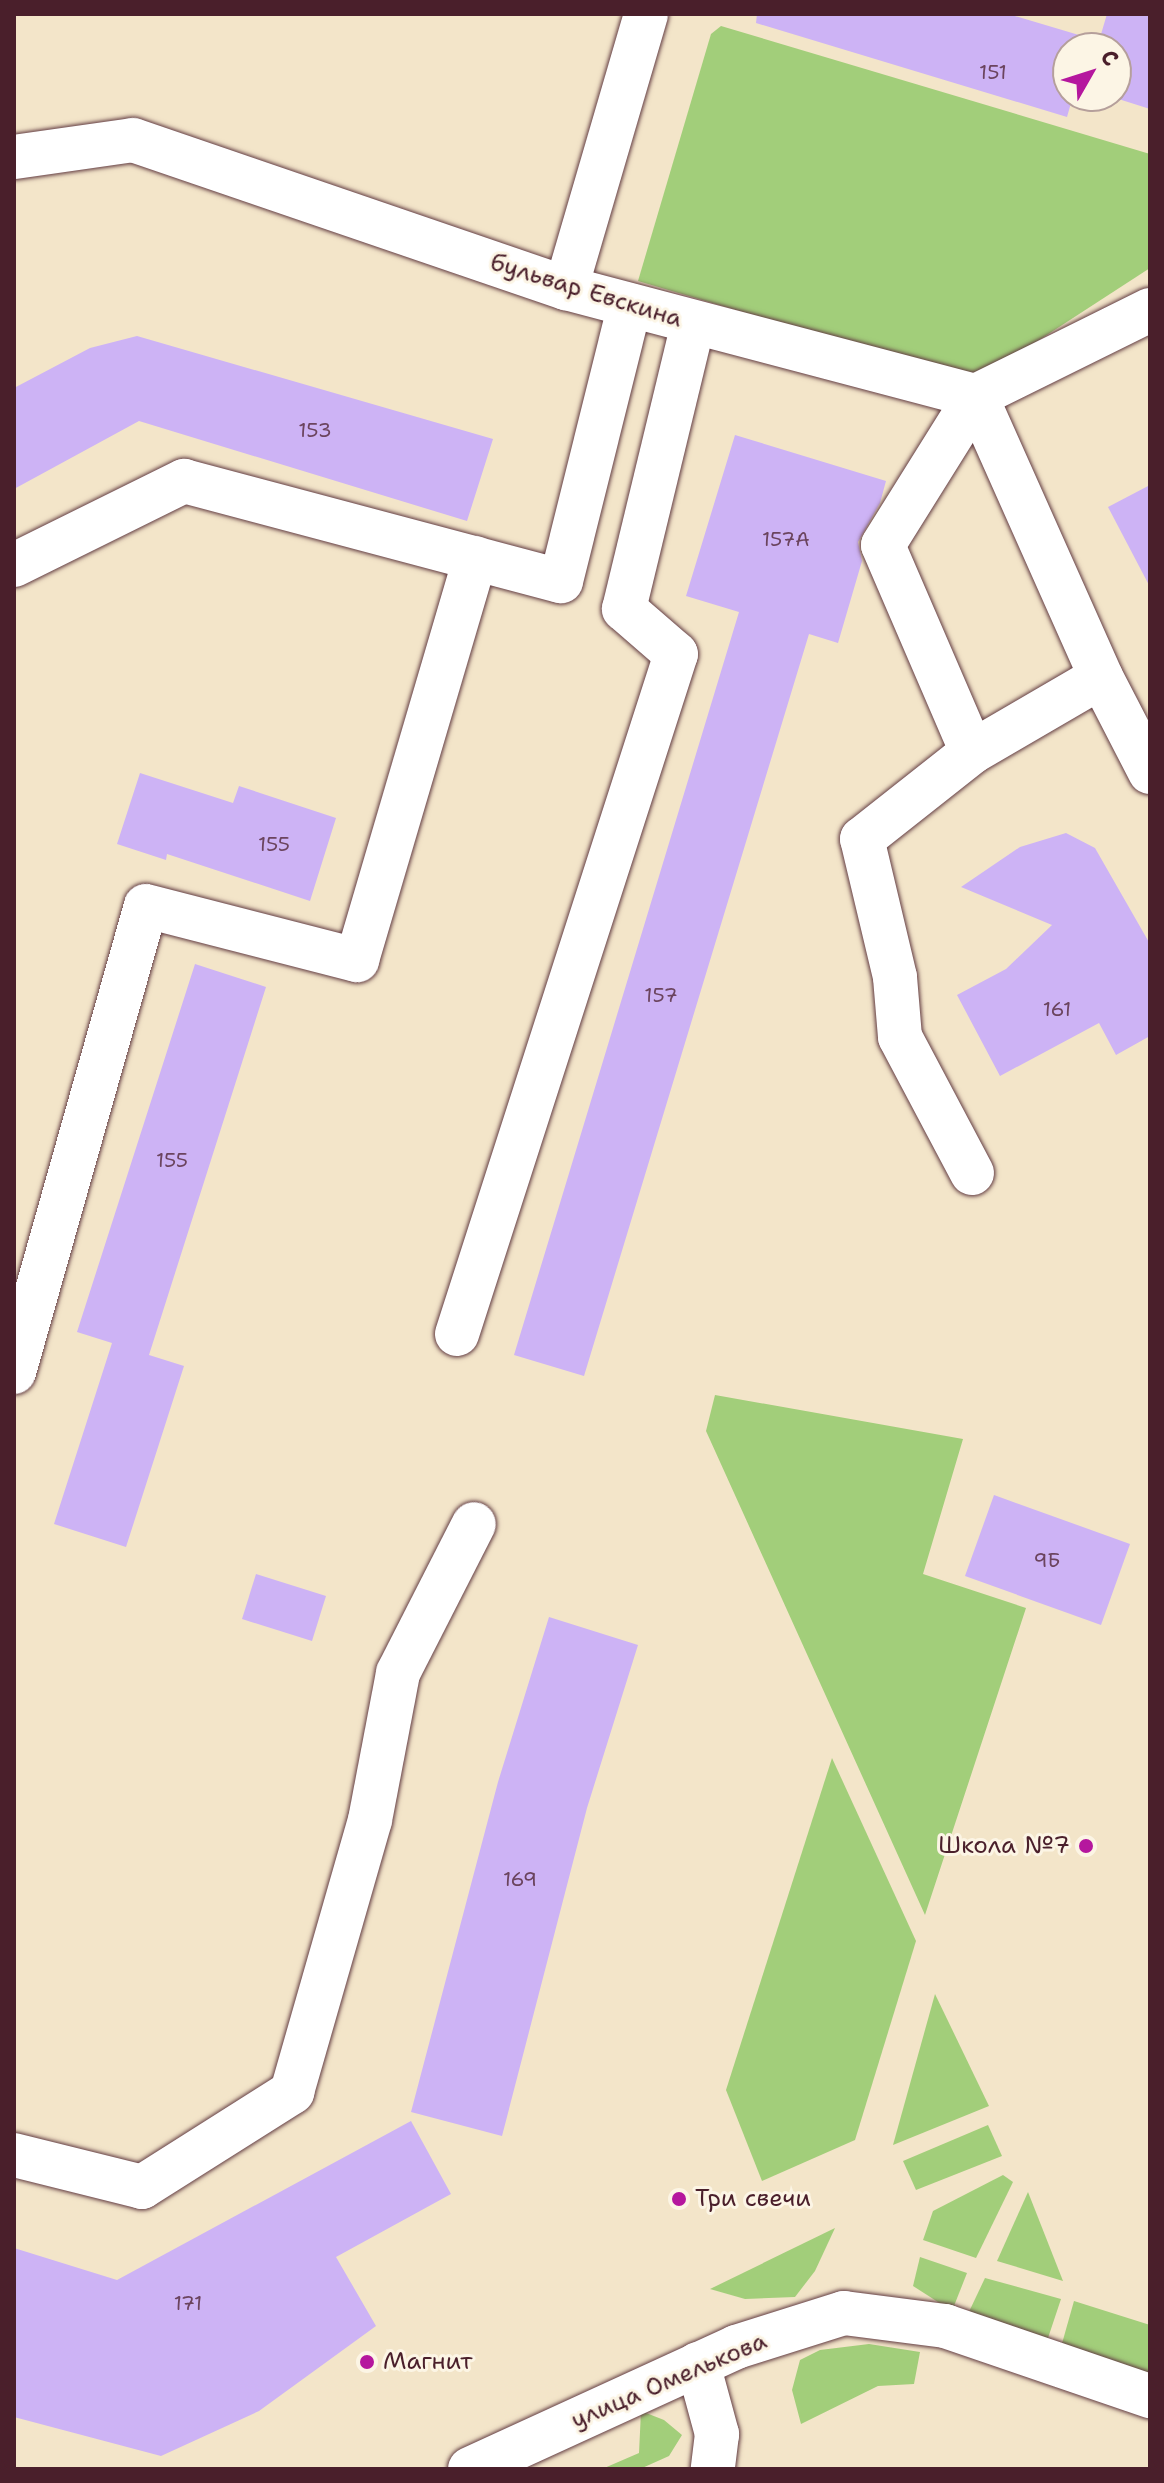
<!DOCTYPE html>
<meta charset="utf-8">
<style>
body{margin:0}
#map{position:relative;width:1164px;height:2483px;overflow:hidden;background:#f3e5c9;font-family:"Shantell Sans",sans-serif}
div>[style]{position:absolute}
.green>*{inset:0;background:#a2ce7a}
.building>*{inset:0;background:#cdb3f5}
.roads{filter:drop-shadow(0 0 2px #633d43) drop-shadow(0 0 2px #633d43)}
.minor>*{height:44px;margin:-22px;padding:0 22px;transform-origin:22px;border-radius:22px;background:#fff}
.dots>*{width:22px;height:22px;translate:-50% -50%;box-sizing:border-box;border:4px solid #fcf5e5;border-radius:50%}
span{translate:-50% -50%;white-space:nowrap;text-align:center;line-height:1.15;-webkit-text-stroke:6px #fcf5e5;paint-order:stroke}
.number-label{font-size:20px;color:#6b445e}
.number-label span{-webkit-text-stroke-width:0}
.street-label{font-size:24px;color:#4a1f2b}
.poi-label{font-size:24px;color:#4a1f2b}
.right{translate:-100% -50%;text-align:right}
.left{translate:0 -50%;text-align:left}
.frame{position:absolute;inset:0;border:16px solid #4a1f2b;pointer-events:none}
.north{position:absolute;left:1052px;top:32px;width:80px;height:80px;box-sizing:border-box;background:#fcf5e5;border:2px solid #b59f9b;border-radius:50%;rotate:51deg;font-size:22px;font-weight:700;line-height:32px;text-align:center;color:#4a1f2b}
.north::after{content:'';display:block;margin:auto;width:28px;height:36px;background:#b5179e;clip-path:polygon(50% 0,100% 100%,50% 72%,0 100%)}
</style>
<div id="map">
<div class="green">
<div style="clip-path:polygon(721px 26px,1150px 154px,1150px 268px,976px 381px,638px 281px,711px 34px)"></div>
<div style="clip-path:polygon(715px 1395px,963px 1439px,923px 1574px,1026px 1608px,925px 1915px,706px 1431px)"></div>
<div style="clip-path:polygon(832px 1758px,916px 1941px,855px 2140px,762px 2181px,726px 2090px)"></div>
<div style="clip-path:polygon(935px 1994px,989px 2106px,893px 2145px)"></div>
<div style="clip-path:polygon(988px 2125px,1002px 2156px,916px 2190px,903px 2161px)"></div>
<div style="clip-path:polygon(1003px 2175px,1013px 2182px,976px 2258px,923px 2240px,933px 2211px)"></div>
<div style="clip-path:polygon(1028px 2192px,1063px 2281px,997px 2261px)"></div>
<div style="clip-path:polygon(835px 2228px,815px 2271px,795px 2297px,745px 2299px,710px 2289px)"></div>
<div style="clip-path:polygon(920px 2257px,967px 2273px,952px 2311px,913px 2286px)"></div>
<div style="clip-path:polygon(985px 2278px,1061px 2299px,1047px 2341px,967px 2316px)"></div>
<div style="clip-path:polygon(1074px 2301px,1150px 2325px,1150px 2376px,1061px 2347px)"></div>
<div style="clip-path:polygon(869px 2344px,920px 2352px,914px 2384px,878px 2386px,801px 2424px,792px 2390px,800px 2360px,820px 2350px)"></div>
<div style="clip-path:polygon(641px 2411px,664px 2420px,682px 2435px,669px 2456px,640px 2469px,602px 2469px,639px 2453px)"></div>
</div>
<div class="building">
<div style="clip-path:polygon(757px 14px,1008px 14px,1099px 41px,1107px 14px,1150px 14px,1150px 109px,1109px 96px,1116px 96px,1116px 48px,1068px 48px,1068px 96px,1073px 96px,1067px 117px,756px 23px)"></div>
<div style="clip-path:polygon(137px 336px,493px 439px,467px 521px,139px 421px,14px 489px,14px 388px,90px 348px)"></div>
<div style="clip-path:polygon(735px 435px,886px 481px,880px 503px,858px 542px,862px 561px,838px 643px,809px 634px,584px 1376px,514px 1355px,739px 612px,686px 596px)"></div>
<div style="clip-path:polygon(1150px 485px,1150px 587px,1108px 507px)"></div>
<div style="clip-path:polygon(140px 773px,233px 803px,239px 786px,336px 818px,310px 901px,167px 854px,166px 860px,117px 844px)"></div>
<div style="clip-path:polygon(1066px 833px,1095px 848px,1150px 944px,1150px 1036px,1116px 1055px,1099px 1023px,1000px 1076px,957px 995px,1006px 969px,1052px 925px,961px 887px,1020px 847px)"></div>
<div style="clip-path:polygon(195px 964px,266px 987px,149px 1355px,184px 1366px,126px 1547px,54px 1524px,112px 1343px,77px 1332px)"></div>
<div style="clip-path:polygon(994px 1495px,1130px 1544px,1101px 1625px,965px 1576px)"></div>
<div style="clip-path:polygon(256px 1574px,326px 1596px,312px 1641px,242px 1619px)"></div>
<div style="clip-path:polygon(549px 1617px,638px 1645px,587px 1808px,502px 2136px,411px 2112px,498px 1782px)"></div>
<div style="clip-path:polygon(411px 2121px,451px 2194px,336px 2257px,376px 2326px,259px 2411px,161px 2456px,14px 2417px,14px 2248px,117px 2280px)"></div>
</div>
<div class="roads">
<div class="minor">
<div style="left:14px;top:157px;width:120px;rotate:-8.1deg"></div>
<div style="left:133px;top:140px;width:458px;rotate:18.9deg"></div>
<div style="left:566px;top:288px;width:424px;rotate:14.8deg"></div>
<div style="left:976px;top:396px;width:194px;rotate:-26.3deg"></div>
<div style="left:566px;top:288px;width:285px;rotate:-73.7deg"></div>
<div style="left:14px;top:565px;width:190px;rotate:-26.3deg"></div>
<div style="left:184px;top:481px;width:390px;rotate:14.9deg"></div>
<div style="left:561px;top:581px;width:284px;rotate:-76deg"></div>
<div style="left:1101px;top:677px;width:107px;rotate:62.7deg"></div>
<div style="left:972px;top:752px;width:149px;rotate:-30.2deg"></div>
<div style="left:1101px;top:677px;width:308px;rotate:-114deg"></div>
<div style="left:972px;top:1173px;width:154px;rotate:-117.9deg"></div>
<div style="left:900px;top:1037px;width:60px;rotate:-94.8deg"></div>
<div style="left:895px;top:977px;width:142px;rotate:-103.4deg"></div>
<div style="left:862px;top:839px;width:140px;rotate:-38.3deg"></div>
<div style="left:972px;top:752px;width:225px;rotate:-113.3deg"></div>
<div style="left:883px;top:545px;width:176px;rotate:-58deg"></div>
<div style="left:457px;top:1334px;width:714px;rotate:-72.15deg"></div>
<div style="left:676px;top:654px;width:69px;rotate:-139.1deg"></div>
<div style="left:624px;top:609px;width:294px;rotate:-76.4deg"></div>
<div style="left:14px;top:1372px;width:484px;rotate:-74.2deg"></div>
<div style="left:146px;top:906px;width:218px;rotate:14.4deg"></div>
<div style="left:357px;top:960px;width:419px;rotate:-73.6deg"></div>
<div style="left:14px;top:2155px;width:132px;rotate:14deg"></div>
<div style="left:142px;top:2187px;width:178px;rotate:-32.3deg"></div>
<div style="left:292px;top:2092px;width:283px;rotate:-74deg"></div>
<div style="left:370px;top:1820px;width:150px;rotate:-79.2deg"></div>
<div style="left:398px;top:1673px;width:167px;rotate:-63deg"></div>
<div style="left:698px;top:2364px;width:73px;rotate:74.8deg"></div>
<div style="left:717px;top:2434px;width:35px;rotate:97deg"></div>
<div style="left:470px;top:2469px;width:293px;rotate:-24.6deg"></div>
<div style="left:736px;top:2347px;width:113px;rotate:-17.5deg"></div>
<div style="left:844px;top:2313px;width:102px;rotate:7.3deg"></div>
<div style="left:945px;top:2326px;width:217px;rotate:18.9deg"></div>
</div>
</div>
<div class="dots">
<div style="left:1086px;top:1846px;background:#b5179e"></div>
<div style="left:679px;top:2199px;background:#b5179e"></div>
<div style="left:367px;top:2362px;background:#b5179e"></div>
</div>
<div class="number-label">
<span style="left:993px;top:72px">151</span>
<span style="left:315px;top:430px">153</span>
<span style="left:786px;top:539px">157А</span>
<span style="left:274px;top:844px">155</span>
<span style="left:661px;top:995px">157</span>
<span style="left:1057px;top:1009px">161</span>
<span style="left:172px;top:1160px">155</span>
<span style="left:1047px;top:1560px">9Б</span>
<span style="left:520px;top:1879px">169</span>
<span style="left:188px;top:2303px">171</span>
</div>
<div class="street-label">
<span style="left:586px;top:291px;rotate:17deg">бульвар Евскина</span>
<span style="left:669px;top:2381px;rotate:-23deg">улица Омелькова</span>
</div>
<div class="poi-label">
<span class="right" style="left:1070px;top:1846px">Школа №7</span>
<span class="left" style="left:695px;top:2199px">Три свечи</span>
<span class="left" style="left:383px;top:2362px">Магнит</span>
</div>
<div class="frame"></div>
<div class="north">С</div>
</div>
